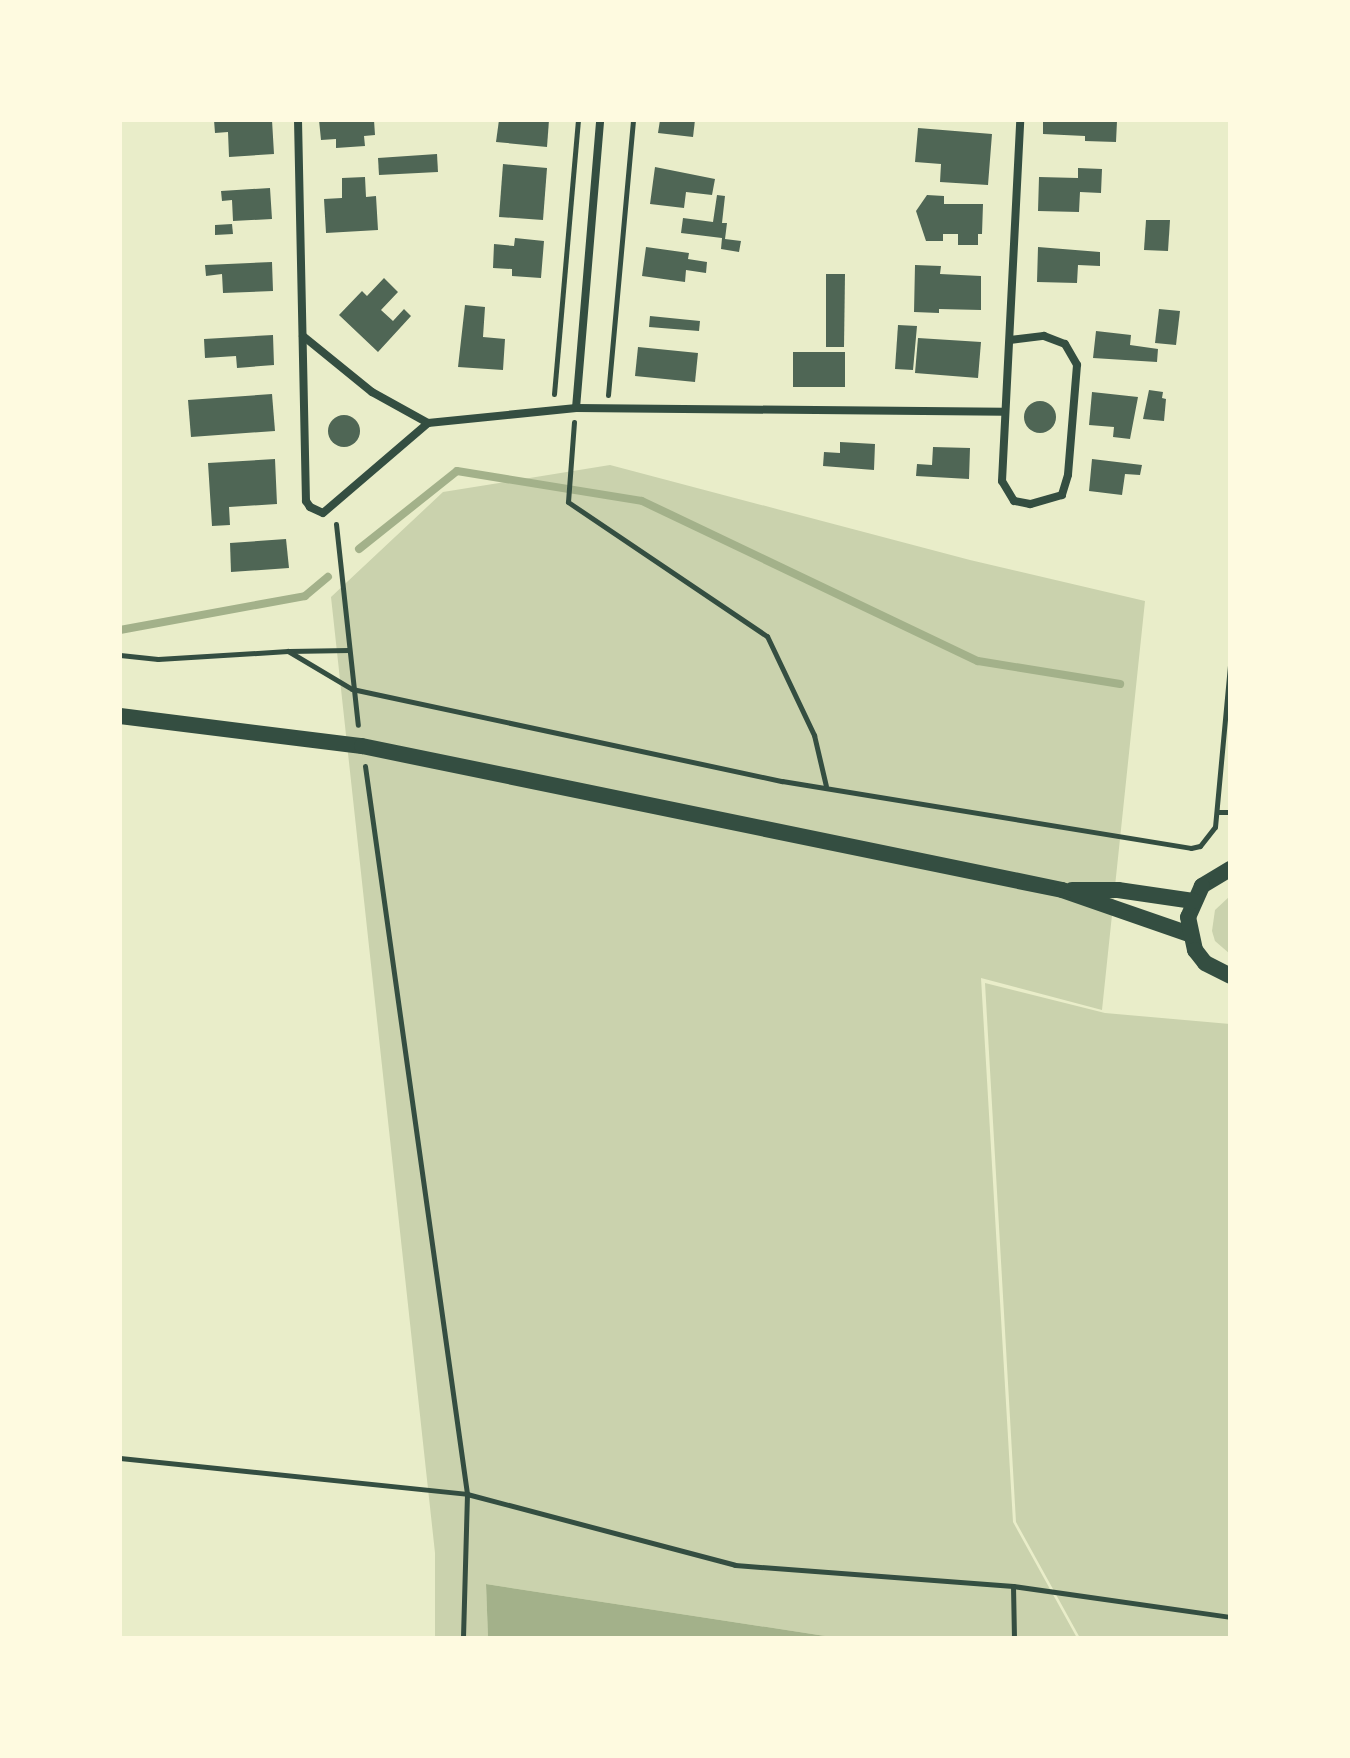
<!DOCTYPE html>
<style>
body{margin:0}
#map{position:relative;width:1350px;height:1758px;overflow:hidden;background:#e9edc9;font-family:"Golos Text",sans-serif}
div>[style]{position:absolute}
.green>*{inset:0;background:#cad2ad}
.water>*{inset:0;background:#a3b18a}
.stream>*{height:8px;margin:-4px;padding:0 4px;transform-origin:4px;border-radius:4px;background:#a3b18a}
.building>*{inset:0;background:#4f6655}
.round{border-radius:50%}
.path>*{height:5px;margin:-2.5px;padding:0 2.5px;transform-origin:2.5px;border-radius:2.5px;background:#344e41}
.minor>*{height:8px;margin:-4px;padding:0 4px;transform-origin:4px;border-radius:4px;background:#344e41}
.secondary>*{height:16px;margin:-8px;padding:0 8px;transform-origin:8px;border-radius:8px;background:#344e41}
span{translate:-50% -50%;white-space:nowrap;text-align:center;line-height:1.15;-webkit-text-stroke:6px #fefae0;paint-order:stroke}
.frame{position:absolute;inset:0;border:122px solid #fefae0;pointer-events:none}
</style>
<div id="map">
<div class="green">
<div style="clip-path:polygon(610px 465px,970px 560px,1145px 601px,1102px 1010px,981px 978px,1013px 1522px,1077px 1638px,838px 1638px,486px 1584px,488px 1638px,435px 1638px,435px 1553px,331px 597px,443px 492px)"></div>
<div style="clip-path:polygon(1230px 896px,1230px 954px,1215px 941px,1212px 931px,1215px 910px)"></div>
<div style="clip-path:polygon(985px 983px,1105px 1013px,1230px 1024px,1230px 1638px,1080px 1638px,1016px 1522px)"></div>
</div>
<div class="water">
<div style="clip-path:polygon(486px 1584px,838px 1638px,488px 1638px)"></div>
</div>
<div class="stream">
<div style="left:359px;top:549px;width:125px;rotate:-38.5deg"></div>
<div style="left:457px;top:471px;width:187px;rotate:9.2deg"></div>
<div style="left:642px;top:501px;width:372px;rotate:25.5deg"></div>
<div style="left:978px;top:661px;width:144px;rotate:9.2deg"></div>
<div style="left:120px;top:630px;width:188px;rotate:-10.4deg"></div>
<div style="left:305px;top:596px;width:30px;rotate:-40deg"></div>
</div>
<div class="building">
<div style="clip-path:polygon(214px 120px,272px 120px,274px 154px,229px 157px,228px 132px,215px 133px)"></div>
<div style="clip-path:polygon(319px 120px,374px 120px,375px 135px,364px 136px,365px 146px,336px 148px,336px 139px,321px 140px)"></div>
<div style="clip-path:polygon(499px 120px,549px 120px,547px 147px,496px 142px)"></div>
<div style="clip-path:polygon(660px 120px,695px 120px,693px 137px,658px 133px)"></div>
<div style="clip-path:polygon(1043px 120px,1117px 121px,1116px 142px,1085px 141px,1085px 136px,1043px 134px)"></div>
<div style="clip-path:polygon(918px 128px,992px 134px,988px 185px,940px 182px,941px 164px,915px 162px)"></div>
<div style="clip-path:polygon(437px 154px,438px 172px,379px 175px,378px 158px)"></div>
<div style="clip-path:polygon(503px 164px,547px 168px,543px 220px,499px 217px)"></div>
<div style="clip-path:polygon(655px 167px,715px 179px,712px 195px,686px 192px,684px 208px,650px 204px)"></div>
<div style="clip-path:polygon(1078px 168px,1102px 169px,1101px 193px,1080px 192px,1079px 212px,1038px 211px,1039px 177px,1078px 178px)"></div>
<div style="clip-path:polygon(365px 177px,366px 197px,376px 196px,378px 230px,326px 233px,324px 199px,342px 198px,342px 178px)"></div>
<div style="clip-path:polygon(270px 188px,272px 219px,233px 221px,232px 200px,222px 201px,221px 191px)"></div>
<div style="clip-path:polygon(717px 195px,725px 196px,722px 223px,727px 223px,725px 239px,741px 241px,739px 252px,721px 249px,722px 238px,681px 233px,683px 218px,713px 222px)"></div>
<div style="clip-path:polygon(927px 195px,944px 196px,944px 204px,983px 204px,982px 234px,978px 234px,978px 245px,958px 245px,958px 234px,943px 234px,943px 241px,926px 241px,916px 211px)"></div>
<div style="clip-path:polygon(1146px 220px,1170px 220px,1168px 251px,1144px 250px)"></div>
<div style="clip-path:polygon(232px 224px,233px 234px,215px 235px,215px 225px)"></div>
<div style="clip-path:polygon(515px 238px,544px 241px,541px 278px,512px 276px,512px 269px,493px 268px,494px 244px,514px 246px)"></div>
<div style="clip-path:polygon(646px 247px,689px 253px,688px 259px,707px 262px,706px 273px,686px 270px,685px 282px,642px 276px)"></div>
<div style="clip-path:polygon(1038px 247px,1100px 252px,1100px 266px,1078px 265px,1077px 283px,1037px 282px)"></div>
<div style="clip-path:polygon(272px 262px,273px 291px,223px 293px,222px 274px,206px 276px,205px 265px)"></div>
<div style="clip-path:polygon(915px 265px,941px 266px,940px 274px,981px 276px,981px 310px,939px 309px,939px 313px,914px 312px)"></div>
<div style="clip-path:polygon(826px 274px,845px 274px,844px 347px,826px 347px)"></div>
<div style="clip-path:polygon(384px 278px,398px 292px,381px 310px,393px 321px,404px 309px,411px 316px,378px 352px,339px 315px,362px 291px,367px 296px)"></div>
<div style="clip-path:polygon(465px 305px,485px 307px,483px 337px,505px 339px,503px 370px,458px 367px)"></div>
<div style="clip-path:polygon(1159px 309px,1180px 311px,1176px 345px,1155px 343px)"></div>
<div style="clip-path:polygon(650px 316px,700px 321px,699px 331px,649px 327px)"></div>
<div style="clip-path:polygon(898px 325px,917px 326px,913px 370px,895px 369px)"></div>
<div style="clip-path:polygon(1096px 331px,1131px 335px,1130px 345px,1158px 349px,1157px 362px,1093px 358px)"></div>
<div style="clip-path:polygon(273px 335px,274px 365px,237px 368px,236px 356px,205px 358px,204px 339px)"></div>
<div style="clip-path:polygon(918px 338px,981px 342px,978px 378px,915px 373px)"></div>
<div style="clip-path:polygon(638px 347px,698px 353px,695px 382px,635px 376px)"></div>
<div style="clip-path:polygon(793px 352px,845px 352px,845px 387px,793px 387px)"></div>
<div style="clip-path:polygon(1149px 390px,1163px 392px,1162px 398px,1166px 399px,1164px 421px,1143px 419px)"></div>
<div style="clip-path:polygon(1092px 392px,1138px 397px,1130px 439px,1113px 437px,1114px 427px,1089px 425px)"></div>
<div style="clip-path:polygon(272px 394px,275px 431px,191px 437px,188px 400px)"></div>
<div class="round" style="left:1024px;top:401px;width:32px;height:32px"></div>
<div class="round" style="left:328px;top:415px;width:32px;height:32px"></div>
<div style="clip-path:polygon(840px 442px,875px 444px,874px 470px,823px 466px,824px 452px,840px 453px)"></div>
<div style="clip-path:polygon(933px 447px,970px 448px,969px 479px,916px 476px,917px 464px,932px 465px)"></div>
<div style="clip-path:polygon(275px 459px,277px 504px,229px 507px,230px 525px,212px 526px,208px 463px)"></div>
<div style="clip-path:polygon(1092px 459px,1142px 465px,1140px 475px,1125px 474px,1122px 495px,1089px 491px)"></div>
<div style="clip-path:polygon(286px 539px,289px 568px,231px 572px,230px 543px)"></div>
</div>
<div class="path">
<div style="left:554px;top:394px;width:275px;rotate:-85deg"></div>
<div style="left:608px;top:395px;width:276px;rotate:-84.8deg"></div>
<div style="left:574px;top:422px;width:80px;rotate:94.3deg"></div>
<div style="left:568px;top:502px;width:240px;rotate:34deg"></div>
<div style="left:767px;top:636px;width:110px;rotate:64.6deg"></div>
<div style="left:814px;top:735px;width:52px;rotate:76.8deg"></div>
<div style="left:336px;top:524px;width:202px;rotate:83.8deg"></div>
<div style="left:289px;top:651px;width:60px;rotate:-1deg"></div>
<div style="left:120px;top:655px;width:38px;rotate:6deg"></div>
<div style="left:158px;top:659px;width:130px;rotate:-3.5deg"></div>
<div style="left:288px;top:651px;width:74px;rotate:30.7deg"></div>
<div style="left:352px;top:689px;width:440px;rotate:12.1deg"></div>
<div style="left:782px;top:781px;width:414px;rotate:9.3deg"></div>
<div style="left:1191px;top:848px;width:9px;rotate:-13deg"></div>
<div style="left:1200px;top:846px;width:24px;rotate:-52deg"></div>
<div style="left:1215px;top:827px;width:164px;rotate:-84.7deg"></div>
<div style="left:365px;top:766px;width:735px;rotate:82.02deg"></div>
<div style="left:467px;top:1494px;width:144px;rotate:91.6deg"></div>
<div style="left:1217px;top:812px;width:13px"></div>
<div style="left:120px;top:1458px;width:349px;rotate:5.9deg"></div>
<div style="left:467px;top:1494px;width:277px;rotate:14.8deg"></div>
<div style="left:735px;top:1565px;width:279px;rotate:4.3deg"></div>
<div style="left:1013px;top:1586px;width:219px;rotate:8.1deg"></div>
<div style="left:1013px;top:1586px;width:52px;rotate:88.9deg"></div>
</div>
<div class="minor">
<div style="left:298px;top:120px;width:381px;rotate:88.8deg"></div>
<div style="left:306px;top:501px;width:7px;rotate:56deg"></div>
<div style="left:310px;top:507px;width:14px;rotate:25deg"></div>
<div style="left:323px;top:513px;width:138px;rotate:-40.6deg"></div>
<div style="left:303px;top:336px;width:89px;rotate:39.1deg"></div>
<div style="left:372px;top:392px;width:64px;rotate:29deg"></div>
<div style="left:428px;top:423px;width:149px;rotate:-5.8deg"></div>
<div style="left:576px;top:408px;width:428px;rotate:0.5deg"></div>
<div style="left:1010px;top:340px;width:34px;rotate:-7deg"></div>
<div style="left:1044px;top:336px;width:22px;rotate:21deg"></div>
<div style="left:1065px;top:344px;width:24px;rotate:60deg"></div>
<div style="left:1077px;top:365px;width:110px;rotate:94.7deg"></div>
<div style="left:1068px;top:475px;width:21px;rotate:107deg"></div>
<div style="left:1062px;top:495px;width:33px;rotate:164deg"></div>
<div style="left:1030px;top:504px;width:16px;rotate:-169deg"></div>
<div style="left:1014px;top:501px;width:23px;rotate:-121deg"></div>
<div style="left:1002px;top:481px;width:361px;rotate:-87.1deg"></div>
<div style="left:576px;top:408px;width:289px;rotate:-85.2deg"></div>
</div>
<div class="secondary">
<div style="left:120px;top:716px;width:244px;rotate:7.1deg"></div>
<div style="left:362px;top:746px;width:715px;rotate:11.62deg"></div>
<div style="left:1062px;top:890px;width:134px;rotate:19.1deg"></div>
<div style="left:1230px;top:869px;width:33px;rotate:149deg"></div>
<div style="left:1202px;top:886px;width:34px;rotate:114deg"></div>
<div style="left:1188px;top:917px;width:34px;rotate:78deg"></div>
<div style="left:1195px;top:950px;width:16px;rotate:52deg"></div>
<div style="left:1205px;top:963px;width:28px;rotate:27deg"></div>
<div style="left:1072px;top:890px;width:46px"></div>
<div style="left:1118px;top:890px;width:76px;rotate:8.3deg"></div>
</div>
<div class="frame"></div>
</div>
